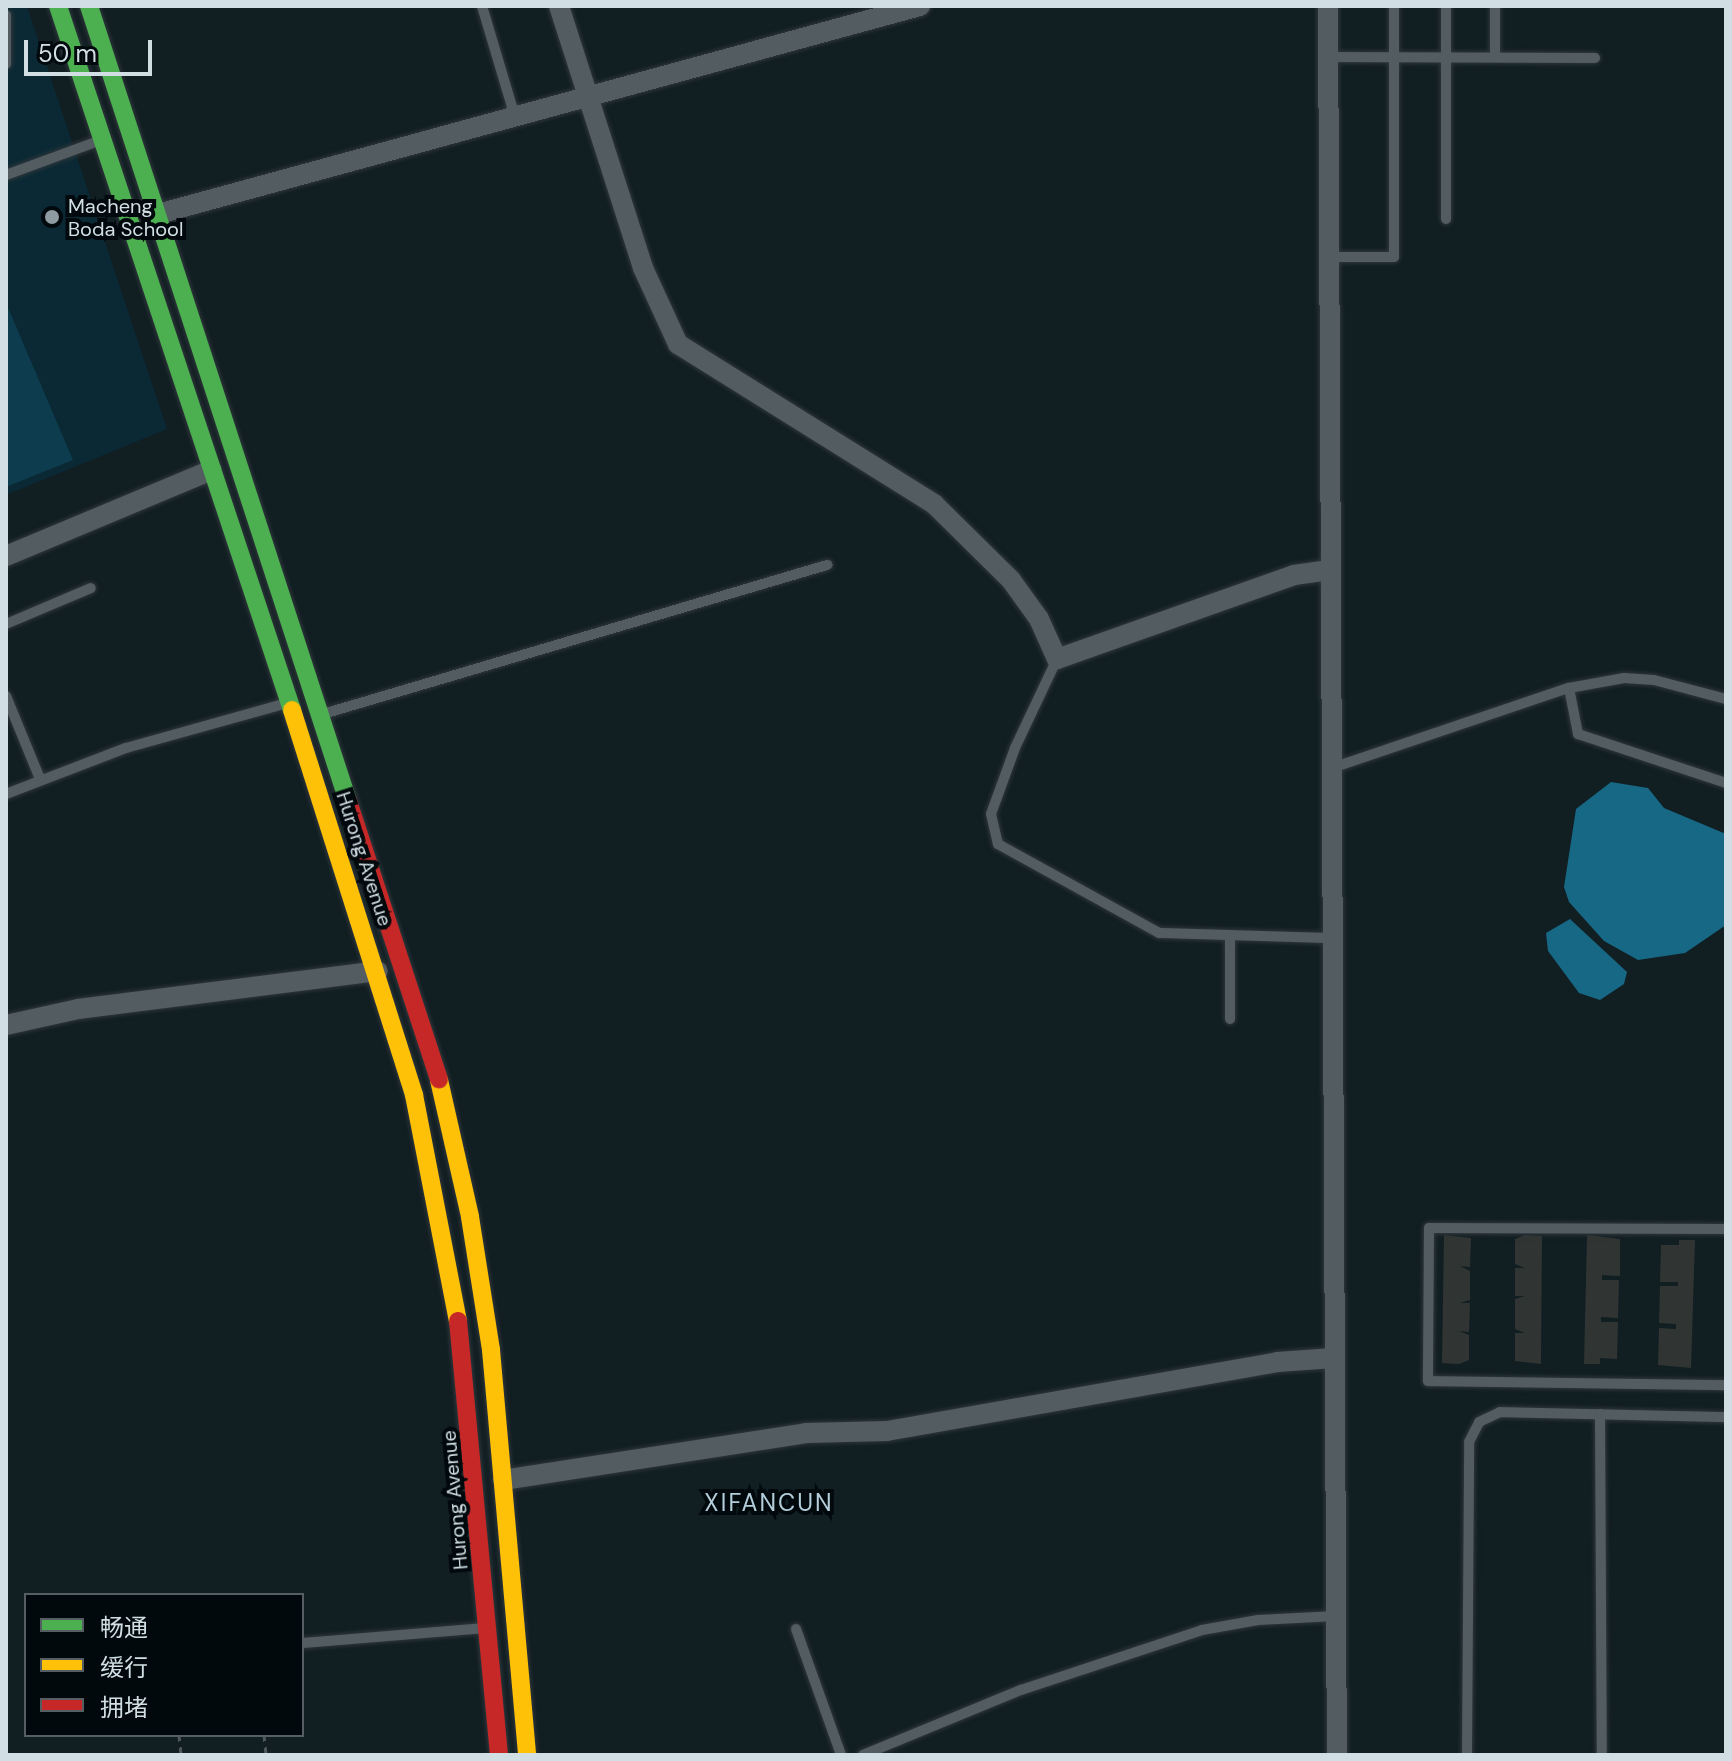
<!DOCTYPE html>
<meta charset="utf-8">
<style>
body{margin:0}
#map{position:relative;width:1732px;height:1761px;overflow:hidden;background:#111e22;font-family:"DM Sans","Noto Sans SC",sans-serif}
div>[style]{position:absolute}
.built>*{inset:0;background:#0b2935}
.green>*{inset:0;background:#0c3c4d}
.water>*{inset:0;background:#176885}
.building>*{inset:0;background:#303533}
.path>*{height:3px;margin-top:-1.5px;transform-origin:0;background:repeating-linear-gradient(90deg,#4e575a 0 6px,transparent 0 12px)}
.roads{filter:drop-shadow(0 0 2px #2f373b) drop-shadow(0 0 2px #2f373b)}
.lane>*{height:10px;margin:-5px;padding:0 5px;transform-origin:5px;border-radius:5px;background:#535d61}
.street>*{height:20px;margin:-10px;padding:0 10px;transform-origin:10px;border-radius:10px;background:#535d61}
.fast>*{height:18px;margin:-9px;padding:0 9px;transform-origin:9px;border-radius:9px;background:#4caf50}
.slow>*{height:18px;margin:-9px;padding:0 9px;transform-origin:9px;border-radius:9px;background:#ffc107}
.jam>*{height:18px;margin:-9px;padding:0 9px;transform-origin:9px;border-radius:9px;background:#c62828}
.dots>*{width:22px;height:22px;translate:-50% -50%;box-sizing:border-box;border:4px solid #02090d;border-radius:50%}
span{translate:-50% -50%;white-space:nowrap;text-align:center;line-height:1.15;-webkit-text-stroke:8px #02090d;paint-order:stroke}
.poi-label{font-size:20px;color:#d1dfe5}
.left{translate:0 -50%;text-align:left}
.street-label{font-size:20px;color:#d1dfe5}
.quarter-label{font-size:24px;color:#b3ceda;letter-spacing:2px}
.frame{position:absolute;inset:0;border:8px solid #d1dfe5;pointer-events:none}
.legend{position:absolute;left:24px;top:1593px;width:280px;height:144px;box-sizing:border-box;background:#02090d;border:2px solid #555f63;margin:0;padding:10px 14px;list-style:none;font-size:24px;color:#d1dfe5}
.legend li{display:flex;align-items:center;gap:16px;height:40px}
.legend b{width:40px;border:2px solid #555f63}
.scale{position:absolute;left:24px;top:40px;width:128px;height:36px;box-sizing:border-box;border:4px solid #d1dfe5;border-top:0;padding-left:10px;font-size:24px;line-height:28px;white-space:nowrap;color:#d1dfe5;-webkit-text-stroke:6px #02090d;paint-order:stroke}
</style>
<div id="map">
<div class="built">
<div style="clip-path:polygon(6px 6px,27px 6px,167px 429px,6px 495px)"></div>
</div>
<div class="green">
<div style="clip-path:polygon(6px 303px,73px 460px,6px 487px)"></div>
</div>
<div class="water">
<div style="clip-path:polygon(1611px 782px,1648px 788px,1664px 808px,1726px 834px,1726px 925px,1685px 953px,1638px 960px,1604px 941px,1569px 902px,1564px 887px,1576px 809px)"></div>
<div style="clip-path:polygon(1570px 919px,1627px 972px,1624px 984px,1600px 1000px,1579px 993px,1548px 951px,1546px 933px)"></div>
</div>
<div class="building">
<div style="clip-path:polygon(1444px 1235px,1471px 1238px,1470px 1267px,1460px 1266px,1470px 1271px,1470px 1300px,1460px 1303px,1470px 1303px,1469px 1332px,1459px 1331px,1469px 1335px,1469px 1360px,1459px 1364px,1442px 1363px)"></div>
<div style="clip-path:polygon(1525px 1235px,1542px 1236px,1541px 1364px,1515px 1361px,1515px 1333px,1525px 1333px,1515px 1329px,1515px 1299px,1525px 1296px,1515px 1296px,1515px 1268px,1525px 1268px,1515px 1264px,1515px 1239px)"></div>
<div style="clip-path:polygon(1587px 1235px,1620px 1239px,1620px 1276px,1602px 1275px,1602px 1280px,1619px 1280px,1618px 1318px,1601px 1317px,1601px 1322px,1618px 1322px,1617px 1359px,1600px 1358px,1600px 1364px,1584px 1364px)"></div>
<div style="clip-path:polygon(1679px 1240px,1695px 1240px,1691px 1368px,1658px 1365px,1659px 1328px,1676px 1329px,1676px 1324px,1659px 1323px,1660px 1286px,1678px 1286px,1678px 1282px,1660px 1282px,1661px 1245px,1679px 1245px)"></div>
</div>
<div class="path">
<div style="left:179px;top:1735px;width:20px;rotate:84deg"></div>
<div style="left:264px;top:1735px;width:20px;rotate:84deg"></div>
</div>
<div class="roads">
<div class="lane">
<div style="left:482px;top:6px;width:116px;rotate:73.4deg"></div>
<div style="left:1446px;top:6px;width:213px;rotate:90deg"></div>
<div style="left:6px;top:15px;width:49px;rotate:90deg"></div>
<div style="left:1328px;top:57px;width:267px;rotate:0.2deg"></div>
<div style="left:1495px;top:57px;width:51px;rotate:-90deg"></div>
<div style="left:6px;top:175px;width:101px;rotate:-20.2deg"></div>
<div style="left:1328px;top:257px;width:66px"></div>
<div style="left:1394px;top:257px;width:251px;rotate:-90deg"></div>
<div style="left:6px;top:624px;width:92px;rotate:-23deg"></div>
<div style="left:1057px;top:659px;width:98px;rotate:115.3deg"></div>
<div style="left:1015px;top:748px;width:70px;rotate:110deg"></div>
<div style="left:991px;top:814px;width:31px;rotate:77deg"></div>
<div style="left:998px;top:844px;width:184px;rotate:28.9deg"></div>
<div style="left:1159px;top:933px;width:172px;rotate:1.7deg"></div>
<div style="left:1569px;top:688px;width:56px;rotate:-10.3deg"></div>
<div style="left:1624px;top:678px;width:30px;rotate:4deg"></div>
<div style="left:1654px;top:680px;width:74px;rotate:14.8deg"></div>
<div style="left:6px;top:696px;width:90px;rotate:67.7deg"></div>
<div style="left:323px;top:714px;width:526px;rotate:-16.47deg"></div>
<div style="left:1332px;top:768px;width:250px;rotate:-18.7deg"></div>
<div style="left:1569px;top:688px;width:47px;rotate:78.9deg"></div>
<div style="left:1578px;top:734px;width:156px;rotate:18.3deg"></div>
<div style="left:6px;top:794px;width:129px;rotate:-21deg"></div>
<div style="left:126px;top:748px;width:167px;rotate:-15.6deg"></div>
<div style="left:1230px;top:936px;width:83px;rotate:90deg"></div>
<div style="left:1726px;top:1229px;width:297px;rotate:-179.8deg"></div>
<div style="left:1429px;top:1228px;width:153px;rotate:90.4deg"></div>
<div style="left:1428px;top:1381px;width:298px;rotate:0.8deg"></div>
<div style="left:1600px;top:1414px;width:341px;rotate:89.7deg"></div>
<div style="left:796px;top:1629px;width:134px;rotate:70.3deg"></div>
<div style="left:302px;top:1643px;width:185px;rotate:-4.7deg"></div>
<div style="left:863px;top:1755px;width:171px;rotate:-22.4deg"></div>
<div style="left:1021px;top:1690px;width:191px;rotate:-18.3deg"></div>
<div style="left:1202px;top:1630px;width:57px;rotate:-10.1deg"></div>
<div style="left:1258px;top:1620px;width:78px;rotate:-2.9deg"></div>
<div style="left:1467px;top:1755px;width:313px;rotate:-89.6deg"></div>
<div style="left:1469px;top:1442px;width:22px;rotate:-63deg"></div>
<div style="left:1479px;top:1422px;width:23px;rotate:-25deg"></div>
<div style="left:1500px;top:1412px;width:226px;rotate:1.3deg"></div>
</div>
<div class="street">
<div style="left:559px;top:6px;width:275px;rotate:72.2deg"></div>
<div style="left:643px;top:268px;width:84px;rotate:65.3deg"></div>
<div style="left:678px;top:344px;width:302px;rotate:32deg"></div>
<div style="left:934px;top:504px;width:108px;rotate:44.6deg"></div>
<div style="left:1011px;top:580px;width:48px;rotate:54.3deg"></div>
<div style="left:1039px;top:619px;width:44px;rotate:65.8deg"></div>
<div style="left:1057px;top:659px;width:251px;rotate:-19.5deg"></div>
<div style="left:1294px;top:575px;width:34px;rotate:-8deg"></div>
<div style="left:1328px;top:6px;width:1749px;rotate:89.71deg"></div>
<div style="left:158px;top:214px;width:790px;rotate:-15.27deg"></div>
<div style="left:6px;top:556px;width:223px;rotate:-22.7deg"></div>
<div style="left:6px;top:1025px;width:74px;rotate:-12.5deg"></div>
<div style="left:78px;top:1009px;width:302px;rotate:-7.2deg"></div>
<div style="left:503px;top:1480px;width:307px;rotate:-8.8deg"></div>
<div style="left:806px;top:1433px;width:81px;rotate:-1.4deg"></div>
<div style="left:887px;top:1431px;width:396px;rotate:-10deg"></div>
<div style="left:1277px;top:1362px;width:57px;rotate:-4deg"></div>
</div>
<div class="fast">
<div style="left:58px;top:6px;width:742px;rotate:71.61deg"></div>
<div style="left:89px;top:6px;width:836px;rotate:71.96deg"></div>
</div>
<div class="slow">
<div style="left:292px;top:710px;width:404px;rotate:72.4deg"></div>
<div style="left:414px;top:1095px;width:230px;rotate:79deg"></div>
<div style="left:439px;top:1080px;width:140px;rotate:77.2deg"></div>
<div style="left:470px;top:1217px;width:135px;rotate:81deg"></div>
<div style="left:491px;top:1350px;width:407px;rotate:84.9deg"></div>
</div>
<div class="jam">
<div style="left:348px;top:801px;width:293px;rotate:71.9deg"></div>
<div style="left:458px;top:1321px;width:436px;rotate:84.6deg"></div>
</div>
</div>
<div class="dots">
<div style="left:52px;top:217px;background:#8e9ba1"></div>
</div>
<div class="poi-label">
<span class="left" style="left:68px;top:218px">Macheng<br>Boda School</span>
</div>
<div class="street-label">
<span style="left:364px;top:859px;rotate:72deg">Hurong Avenue</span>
<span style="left:455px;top:1500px;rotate:-95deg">Hurong Avenue</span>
</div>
<div class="quarter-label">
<span style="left:769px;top:1503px">XIFANCUN</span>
</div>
<div class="frame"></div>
<ul class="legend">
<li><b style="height:10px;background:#4caf50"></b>畅通</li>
<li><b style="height:10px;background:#ffc107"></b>缓行</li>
<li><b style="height:10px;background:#c62828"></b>拥堵</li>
</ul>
<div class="scale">50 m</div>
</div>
